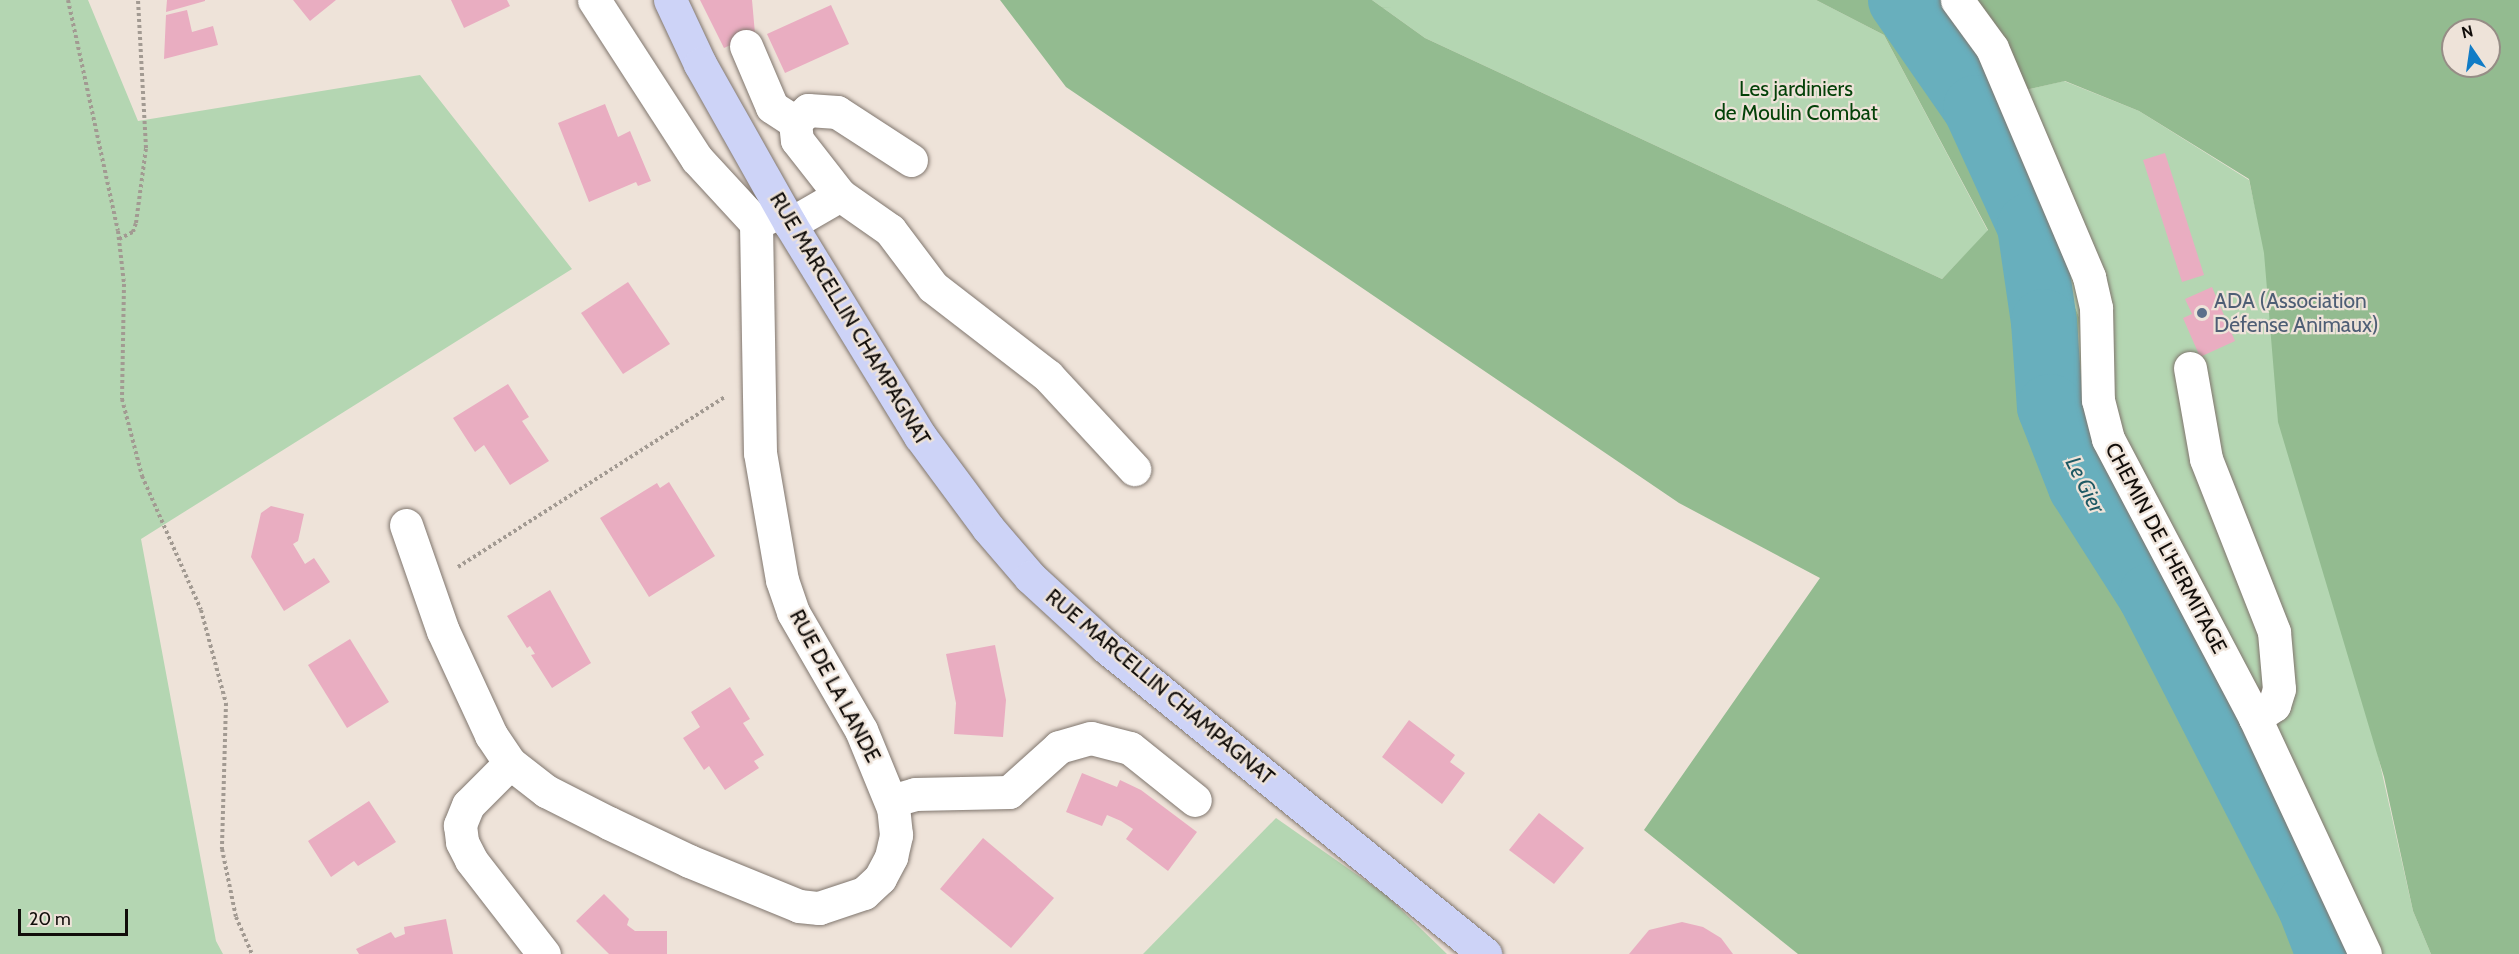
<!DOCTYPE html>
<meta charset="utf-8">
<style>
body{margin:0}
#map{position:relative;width:2519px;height:954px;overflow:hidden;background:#eee3d9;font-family:Cabin,sans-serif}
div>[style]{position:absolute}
.green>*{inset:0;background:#b4d6b2}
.forest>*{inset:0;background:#93bb90}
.river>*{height:66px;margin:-33px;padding:0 33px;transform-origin:33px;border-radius:33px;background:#68afbd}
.building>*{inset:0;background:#e9adc1}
.path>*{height:4px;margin-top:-2px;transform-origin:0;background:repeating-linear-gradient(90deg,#a29a92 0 3px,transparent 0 6px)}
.roads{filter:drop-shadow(0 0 2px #80766e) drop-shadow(0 0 2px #80766e)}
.minor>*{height:33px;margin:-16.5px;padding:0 16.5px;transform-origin:16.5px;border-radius:16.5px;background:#fff}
.major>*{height:33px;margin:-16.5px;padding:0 16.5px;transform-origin:16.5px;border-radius:16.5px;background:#cdd3f7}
.dots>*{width:16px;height:16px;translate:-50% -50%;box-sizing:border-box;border:3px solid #eee3d9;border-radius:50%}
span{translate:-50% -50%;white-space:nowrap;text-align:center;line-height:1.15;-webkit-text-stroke:4.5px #eee3d9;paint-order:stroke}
.park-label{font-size:21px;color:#034108}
.service-label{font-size:21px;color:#4e5e75}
.left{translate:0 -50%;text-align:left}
.street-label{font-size:21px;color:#110d0a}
.water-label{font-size:22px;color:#1e5964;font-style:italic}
.north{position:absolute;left:2441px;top:18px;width:60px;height:60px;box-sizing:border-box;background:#eee3d9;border:2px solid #968d86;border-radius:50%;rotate:347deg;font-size:16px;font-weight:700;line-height:24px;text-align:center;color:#110d0a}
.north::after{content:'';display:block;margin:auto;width:21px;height:27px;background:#117cc6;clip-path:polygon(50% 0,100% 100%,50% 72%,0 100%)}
.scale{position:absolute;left:18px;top:909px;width:110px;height:27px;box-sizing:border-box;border:3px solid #110d0a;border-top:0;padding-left:8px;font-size:18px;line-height:21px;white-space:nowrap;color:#110d0a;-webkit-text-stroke:4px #eee3d9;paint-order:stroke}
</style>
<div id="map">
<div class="green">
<div style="clip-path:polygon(0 0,88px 0,138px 121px,420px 75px,572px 269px,141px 539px,216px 941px,223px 954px,0 954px)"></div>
<div style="clip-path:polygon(1372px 0,1816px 0,1884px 35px,1988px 231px,1942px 279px,1425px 38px)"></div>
<div style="clip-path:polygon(2064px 81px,2139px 111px,2249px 180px,2413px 911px,2431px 954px,2338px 954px,2256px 770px,2076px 425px,2079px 317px,1991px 98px)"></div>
<div style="clip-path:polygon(1276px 818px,1386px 895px,1447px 954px,1143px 954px)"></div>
</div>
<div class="forest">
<div style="clip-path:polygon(evenodd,1000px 0,1372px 0,1425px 38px,1942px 279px,1988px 230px,1884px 35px,1816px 0,2519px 0,2519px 954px,2431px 954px,2413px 911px,2384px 777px,2278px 422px,2264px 253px,2249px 179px,2139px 111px,2065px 81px,1991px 98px,2079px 317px,2076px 425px,2256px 770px,2338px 954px,1798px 954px,1644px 830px,1820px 578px,1679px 503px,1066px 87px,1000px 0,2453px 30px,2489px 30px,2489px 66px,2453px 66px,2453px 30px)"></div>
</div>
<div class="river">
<div style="left:1901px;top:0;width:131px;rotate:55.2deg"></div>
<div style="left:1976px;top:108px;width:130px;rotate:65.4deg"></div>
<div style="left:2030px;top:226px;width:97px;rotate:81.7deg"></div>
<div style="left:2044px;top:322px;width:85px;rotate:86deg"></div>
<div style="left:2050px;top:407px;width:85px;rotate:68.6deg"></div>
<div style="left:2081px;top:486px;width:130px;rotate:57.5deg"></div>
<div style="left:2151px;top:596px;width:348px;rotate:62.8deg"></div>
<div style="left:2310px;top:905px;width:53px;rotate:68.8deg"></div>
</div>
<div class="building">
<div style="clip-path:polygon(167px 0,205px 0,205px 1px,166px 12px)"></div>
<div style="clip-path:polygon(293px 0,336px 0,310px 21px)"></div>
<div style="clip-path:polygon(451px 0,507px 0,510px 6px,464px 28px)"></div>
<div style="clip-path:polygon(700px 0,752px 0,755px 34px,724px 48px)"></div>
<div style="clip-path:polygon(831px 5px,849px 44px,785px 73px,767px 34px)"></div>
<div style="clip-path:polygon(187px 10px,192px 32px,213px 26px,218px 45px,164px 59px,166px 15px)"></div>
<div style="clip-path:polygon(605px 104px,618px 137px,630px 131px,651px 181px,638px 186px,636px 182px,589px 202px,558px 123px)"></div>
<div style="clip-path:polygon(2165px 153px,2204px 275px,2182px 282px,2143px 160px)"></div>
<div style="clip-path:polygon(628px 282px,670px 344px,623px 374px,581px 313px)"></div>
<div style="clip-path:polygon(2212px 287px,2235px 341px,2200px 357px,2183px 318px,2192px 314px,2185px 299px)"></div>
<div style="clip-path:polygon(508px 384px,529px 417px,522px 421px,549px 461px,510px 485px,484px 445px,475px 452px,453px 418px)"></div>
<div style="clip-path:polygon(669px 482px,715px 556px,649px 597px,600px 518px,657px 483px,660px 488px)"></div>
<div style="clip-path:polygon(271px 506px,304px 514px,298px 541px,293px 544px,305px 564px,314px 558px,330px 582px,284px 611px,251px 557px,261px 513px)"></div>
<div style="clip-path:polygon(550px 590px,591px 663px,552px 688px,531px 655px,535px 654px,530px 646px,527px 648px,507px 616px)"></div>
<div style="clip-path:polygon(350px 639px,389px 702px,347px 728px,308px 665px)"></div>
<div style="clip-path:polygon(995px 645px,1006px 700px,1003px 737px,954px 734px,956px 703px,946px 654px)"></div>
<div style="clip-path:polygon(730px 687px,750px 719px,743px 723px,764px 755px,754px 761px,759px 768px,725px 790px,709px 766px,704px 770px,683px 738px,700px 727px,691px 712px)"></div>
<div style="clip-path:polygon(1409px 720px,1455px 755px,1450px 762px,1465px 773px,1442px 804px,1382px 757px)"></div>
<div style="clip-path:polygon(1082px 773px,1117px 787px,1120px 780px,1141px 790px,1197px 832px,1168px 871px,1126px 839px,1133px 829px,1121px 821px,1107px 815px,1102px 826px,1066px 812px)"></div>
<div style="clip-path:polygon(369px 801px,396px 842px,358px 866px,354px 861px,331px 877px,308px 841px)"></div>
<div style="clip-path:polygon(1539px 813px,1584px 848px,1554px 884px,1509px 850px)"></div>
<div style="clip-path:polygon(983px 838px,1054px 898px,1011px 948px,940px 889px)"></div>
<div style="clip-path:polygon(604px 894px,629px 919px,627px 925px,635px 931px,667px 931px,667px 954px,609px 954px,576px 921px)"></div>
<div style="clip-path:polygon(446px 919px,453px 954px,359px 954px,356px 949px,391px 932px,395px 938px,405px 934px,404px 927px)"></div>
<div style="clip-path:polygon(1682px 922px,1703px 927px,1721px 938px,1733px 954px,1629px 954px,1649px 930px)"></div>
</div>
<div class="path">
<div style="left:68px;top:0;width:236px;rotate:77.8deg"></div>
<div style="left:118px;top:231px;width:53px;rotate:83.5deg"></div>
<div style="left:124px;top:284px;width:115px;rotate:91deg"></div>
<div style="left:122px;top:399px;width:80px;rotate:75.4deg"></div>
<div style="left:142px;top:476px;width:146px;rotate:66.2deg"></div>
<div style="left:201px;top:610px;width:96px;rotate:75deg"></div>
<div style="left:226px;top:703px;width:146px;rotate:91.6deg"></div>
<div style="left:222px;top:849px;width:69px;rotate:78.4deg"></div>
<div style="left:236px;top:917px;width:40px;rotate:66.6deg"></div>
<div style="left:119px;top:239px;width:16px;rotate:-27deg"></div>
<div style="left:133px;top:232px;width:9px;rotate:-72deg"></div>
<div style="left:136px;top:223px;width:76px;rotate:-82.4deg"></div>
<div style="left:146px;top:148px;width:148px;rotate:-93.1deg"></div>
<div style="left:458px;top:567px;width:317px;rotate:-32.5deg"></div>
</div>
<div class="roads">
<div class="minor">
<div style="left:594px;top:0;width:189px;rotate:57.1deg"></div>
<div style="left:697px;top:159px;width:87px;rotate:47.3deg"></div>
<div style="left:756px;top:223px;width:21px;rotate:-25deg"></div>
<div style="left:1957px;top:0;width:59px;rotate:53.9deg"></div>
<div style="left:1992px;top:48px;width:249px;rotate:67deg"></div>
<div style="left:2089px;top:277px;width:32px;rotate:77deg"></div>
<div style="left:2096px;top:308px;width:92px;rotate:88.8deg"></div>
<div style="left:2098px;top:400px;width:40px;rotate:75.6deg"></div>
<div style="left:2108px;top:439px;width:315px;rotate:62.2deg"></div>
<div style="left:2255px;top:718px;width:260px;rotate:65deg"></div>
<div style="left:746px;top:46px;width:66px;rotate:66.9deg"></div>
<div style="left:772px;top:107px;width:27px;rotate:33deg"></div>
<div style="left:911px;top:160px;width:88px;rotate:-147deg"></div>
<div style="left:837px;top:112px;width:29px;rotate:-176deg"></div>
<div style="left:808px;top:110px;width:18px;rotate:137deg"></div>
<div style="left:795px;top:122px;width:18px;rotate:84deg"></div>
<div style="left:797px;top:140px;width:70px;rotate:52deg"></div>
<div style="left:840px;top:195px;width:61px;rotate:35deg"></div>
<div style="left:890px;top:230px;width:71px;rotate:53deg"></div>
<div style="left:933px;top:287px;width:145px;rotate:37.7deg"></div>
<div style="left:1048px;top:376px;width:127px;rotate:47.2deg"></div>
<div style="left:790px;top:224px;width:58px;rotate:-30.1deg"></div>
<div style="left:2190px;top:368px;width:92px;rotate:80deg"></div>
<div style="left:2206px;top:459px;width:186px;rotate:68.5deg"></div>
<div style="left:2274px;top:632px;width:57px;rotate:85deg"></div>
<div style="left:2279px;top:689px;width:17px;rotate:107deg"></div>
<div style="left:2274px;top:705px;width:23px;rotate:146deg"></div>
<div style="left:406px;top:525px;width:112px;rotate:70.8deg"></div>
<div style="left:443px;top:631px;width:115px;rotate:65.2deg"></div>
<div style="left:491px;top:735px;width:34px;rotate:56deg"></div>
<div style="left:510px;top:763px;width:46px;rotate:37.9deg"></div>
<div style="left:546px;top:791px;width:71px;rotate:26.9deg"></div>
<div style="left:609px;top:823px;width:89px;rotate:25.4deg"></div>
<div style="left:689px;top:861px;width:119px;rotate:22.2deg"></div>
<div style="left:799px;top:906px;width:20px;rotate:6deg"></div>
<div style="left:819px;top:908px;width:47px;rotate:-18.4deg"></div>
<div style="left:864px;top:893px;width:22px;rotate:-43deg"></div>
<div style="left:880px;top:878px;width:24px;rotate:-62deg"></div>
<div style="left:891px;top:857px;width:23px;rotate:-77deg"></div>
<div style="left:896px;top:835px;width:27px;rotate:-96deg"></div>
<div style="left:893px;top:808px;width:84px;rotate:-112.3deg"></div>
<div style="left:861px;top:730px;width:136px;rotate:-120deg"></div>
<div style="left:793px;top:612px;width:34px;rotate:-109deg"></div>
<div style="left:782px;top:580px;width:129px;rotate:-99.8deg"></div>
<div style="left:760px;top:453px;width:230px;rotate:-91deg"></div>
<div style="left:510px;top:763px;width:59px;rotate:135deg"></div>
<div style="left:468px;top:805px;width:22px;rotate:112deg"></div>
<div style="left:460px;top:825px;width:17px;rotate:83deg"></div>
<div style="left:462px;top:842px;width:20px;rotate:63deg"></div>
<div style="left:471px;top:860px;width:119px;rotate:52.2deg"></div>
<div style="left:891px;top:801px;width:25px;rotate:-16deg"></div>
<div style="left:915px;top:794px;width:94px;rotate:-1.2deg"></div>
<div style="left:1009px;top:792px;width:67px;rotate:-42deg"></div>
<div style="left:1059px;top:747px;width:33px;rotate:-16deg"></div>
<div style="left:1091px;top:738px;width:40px;rotate:14.4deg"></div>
<div style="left:1130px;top:748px;width:83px;rotate:38.7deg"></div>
</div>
<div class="major">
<div style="left:670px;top:0;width:71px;rotate:64.9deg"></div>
<div style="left:700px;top:64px;width:184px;rotate:60.6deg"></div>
<div style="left:790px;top:224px;width:249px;rotate:58.5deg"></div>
<div style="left:920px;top:436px;width:114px;rotate:53.5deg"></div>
<div style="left:988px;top:528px;width:65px;rotate:49.4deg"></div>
<div style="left:1030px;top:577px;width:103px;rotate:42.6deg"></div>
<div style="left:1106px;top:647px;width:488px;rotate:39deg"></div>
</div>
</div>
<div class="dots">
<div style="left:2202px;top:313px;background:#5c6f8a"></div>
</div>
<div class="park-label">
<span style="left:1796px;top:101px">Les jardiniers<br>de Moulin Combat</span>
</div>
<div class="service-label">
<span class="left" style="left:2214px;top:313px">ADA (Association<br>Défense Animaux)</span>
</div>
<div class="street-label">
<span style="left:850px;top:319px;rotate:59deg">RUE MARCELLIN CHAMPAGNAT</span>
<span style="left:2166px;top:548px;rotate:62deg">CHEMIN DE L'HERMITAGE</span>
<span style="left:835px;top:686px;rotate:62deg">RUE DE LA LANDE</span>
<span style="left:1160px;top:687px;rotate:40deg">RUE MARCELLIN CHAMPAGNAT</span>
</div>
<div class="water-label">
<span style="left:2085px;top:485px;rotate:63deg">Le Gier</span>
</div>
<div class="north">N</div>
<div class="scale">20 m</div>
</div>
